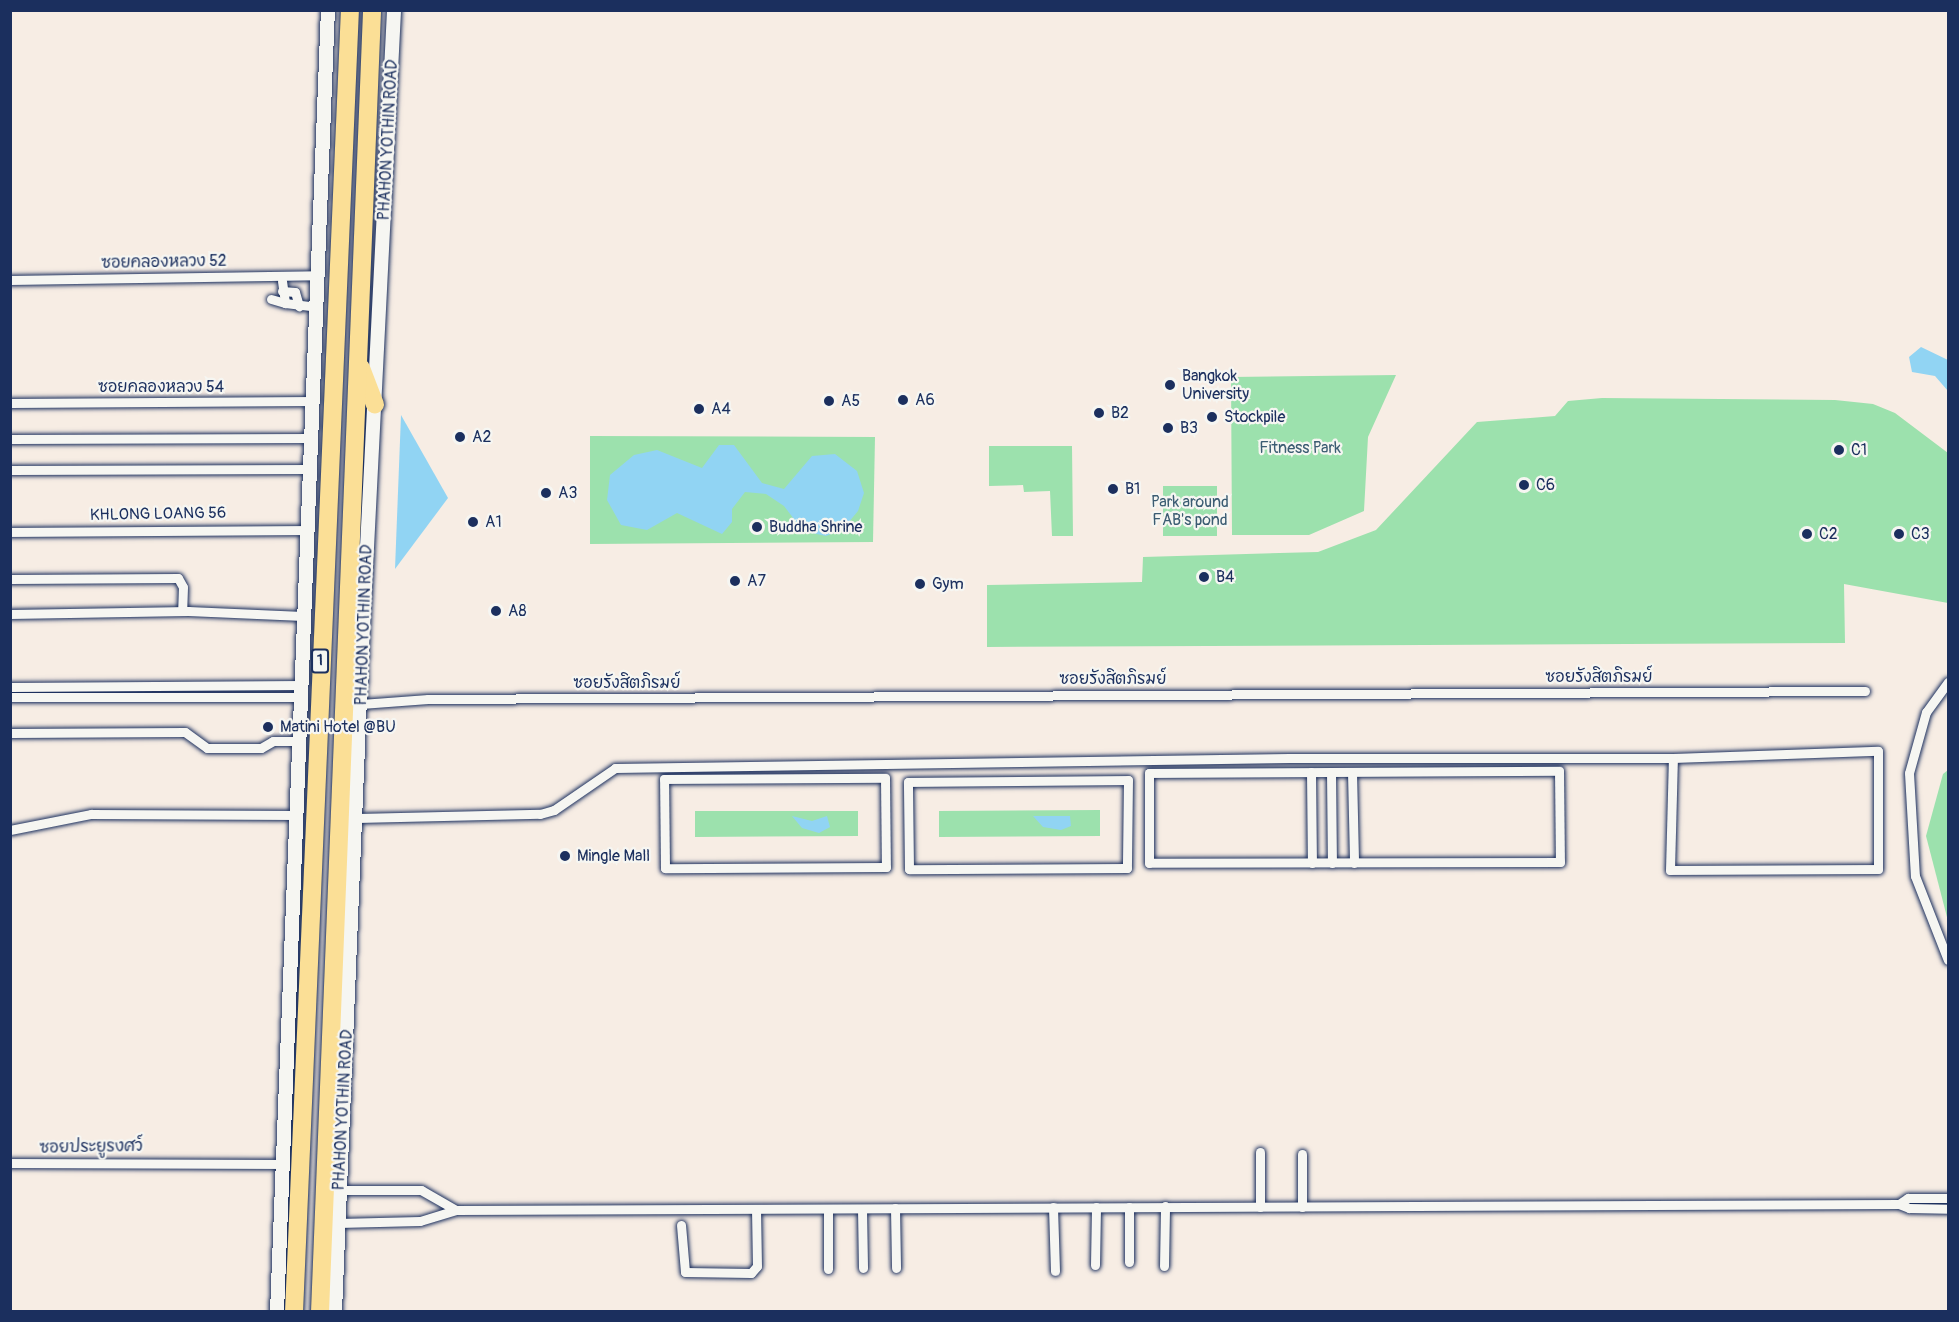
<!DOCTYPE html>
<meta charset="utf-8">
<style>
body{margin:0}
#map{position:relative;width:1959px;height:1322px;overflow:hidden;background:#f7ede4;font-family:Pangolin,"Playpen Sans Thai",sans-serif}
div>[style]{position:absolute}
.green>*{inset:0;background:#9ce1ad}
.water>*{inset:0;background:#91d4f3}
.roads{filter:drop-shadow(0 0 2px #1b2f5e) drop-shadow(0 0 2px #1b2f5e)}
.street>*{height:9px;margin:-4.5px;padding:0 4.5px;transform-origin:4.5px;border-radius:4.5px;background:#f6f6f2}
.secondary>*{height:14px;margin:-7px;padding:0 7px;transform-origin:7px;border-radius:7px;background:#f6f6f2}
.highway>*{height:18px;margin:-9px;padding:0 9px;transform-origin:9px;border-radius:9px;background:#fbdf96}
.dots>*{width:16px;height:16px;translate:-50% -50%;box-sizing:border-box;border:3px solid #f6f6f2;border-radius:50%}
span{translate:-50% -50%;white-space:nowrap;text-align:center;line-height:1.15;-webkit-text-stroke:4.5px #f6f6f2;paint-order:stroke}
.shield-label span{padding:2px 4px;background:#f6f6f2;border:2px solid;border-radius:4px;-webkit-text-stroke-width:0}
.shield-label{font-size:15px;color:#1b2f5e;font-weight:700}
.street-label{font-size:16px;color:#1b2f5e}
.poi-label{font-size:16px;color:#1b2f5e}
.left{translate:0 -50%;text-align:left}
.park-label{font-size:16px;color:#3b5c72}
.frame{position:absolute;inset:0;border:12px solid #1b2f5e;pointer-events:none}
</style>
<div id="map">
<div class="green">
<div style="clip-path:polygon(1396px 375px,1368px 437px,1364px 511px,1309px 535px,1232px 535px,1231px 377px)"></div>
<div style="clip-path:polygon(1602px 398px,1835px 400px,1873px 404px,1895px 413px,1948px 453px,1948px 603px,1844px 584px,1845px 643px,987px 647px,987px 585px,1142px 582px,1143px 557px,1318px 552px,1376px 530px,1477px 422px,1555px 416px,1568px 401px)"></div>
<div style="clip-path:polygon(590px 436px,875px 437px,873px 542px,590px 544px)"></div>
<div style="clip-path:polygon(989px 446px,1072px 446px,1073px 536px,1052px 536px,1050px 491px,1024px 492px,1023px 485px,989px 486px)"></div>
<div style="clip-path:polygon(1163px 486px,1217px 486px,1217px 536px,1163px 536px)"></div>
<div style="clip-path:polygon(1948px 770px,1948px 921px,1926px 836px,1943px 774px)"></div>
<div style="clip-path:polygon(1100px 810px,1100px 836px,939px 837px,939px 811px)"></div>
<div style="clip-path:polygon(695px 811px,858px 811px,858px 836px,695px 837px)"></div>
</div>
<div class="water">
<div style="clip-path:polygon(1921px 347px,1948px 360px,1948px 391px,1935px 376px,1912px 372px,1909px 357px)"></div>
<div style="clip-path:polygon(401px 415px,448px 498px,395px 569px)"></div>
<div style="clip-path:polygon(719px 445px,734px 445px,762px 483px,784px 489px,812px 456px,835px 454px,857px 471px,864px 493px,858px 511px,843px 529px,826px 536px,803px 531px,784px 506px,766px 494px,745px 492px,732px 509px,732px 522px,722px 534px,677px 513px,647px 530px,621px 525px,607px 500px,610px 475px,634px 455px,657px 450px,702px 468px)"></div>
<div style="clip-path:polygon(792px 816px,812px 821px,827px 816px,830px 827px,819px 833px,802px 828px)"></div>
<div style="clip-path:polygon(1033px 816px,1070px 816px,1071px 826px,1061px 830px,1043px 827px)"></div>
</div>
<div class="roads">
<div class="street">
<div style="left:10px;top:280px;width:308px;rotate:-0.9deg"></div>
<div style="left:282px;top:281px;width:22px;rotate:82deg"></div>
<div style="left:285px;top:303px;width:32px;rotate:7deg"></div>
<div style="left:282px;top:291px;width:13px;rotate:4deg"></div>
<div style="left:295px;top:292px;width:15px;rotate:74deg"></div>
<div style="left:271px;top:299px;width:15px;rotate:16deg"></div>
<div style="left:10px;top:403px;width:303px;rotate:-0.4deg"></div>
<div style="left:10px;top:439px;width:301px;rotate:-0.2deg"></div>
<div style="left:10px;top:470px;width:300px;rotate:-0.2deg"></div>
<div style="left:10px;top:532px;width:297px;rotate:-0.4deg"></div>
<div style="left:10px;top:579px;width:168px;rotate:-0.3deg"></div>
<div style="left:178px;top:578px;width:10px;rotate:61deg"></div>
<div style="left:183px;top:587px;width:24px;rotate:92deg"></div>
<div style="left:10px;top:614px;width:178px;rotate:-1deg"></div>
<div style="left:188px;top:611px;width:115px;rotate:2.5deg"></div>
<div style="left:1948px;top:682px;width:37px;rotate:126deg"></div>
<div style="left:1926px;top:712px;width:63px;rotate:105.6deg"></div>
<div style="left:1909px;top:773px;width:103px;rotate:86.7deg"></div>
<div style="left:1915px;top:876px;width:90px;rotate:68.6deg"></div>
<div style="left:10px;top:687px;width:291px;rotate:-0.4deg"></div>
<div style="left:10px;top:697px;width:290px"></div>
<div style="left:361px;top:704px;width:67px;rotate:-4.3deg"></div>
<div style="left:428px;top:699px;width:1437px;rotate:-0.32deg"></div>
<div style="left:10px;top:733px;width:175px;rotate:-0.3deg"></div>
<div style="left:185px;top:732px;width:27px;rotate:36deg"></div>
<div style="left:207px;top:748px;width:54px"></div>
<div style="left:261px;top:748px;width:14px;rotate:-30deg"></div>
<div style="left:273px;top:741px;width:26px"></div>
<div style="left:1559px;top:771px;width:91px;rotate:89.4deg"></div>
<div style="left:1560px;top:862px;width:411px;rotate:179.9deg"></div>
<div style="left:1149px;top:863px;width:90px;rotate:-90deg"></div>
<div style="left:1149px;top:773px;width:410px;rotate:-0.3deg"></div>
<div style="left:1311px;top:772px;width:91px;rotate:89.4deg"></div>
<div style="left:1331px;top:772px;width:91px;rotate:89.4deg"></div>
<div style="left:1352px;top:772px;width:91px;rotate:88.7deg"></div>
<div style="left:885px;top:778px;width:89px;rotate:89.4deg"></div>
<div style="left:886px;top:867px;width:221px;rotate:179.7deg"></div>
<div style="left:665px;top:868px;width:89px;rotate:-90.6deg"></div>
<div style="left:664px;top:779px;width:221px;rotate:-0.3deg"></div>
<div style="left:1128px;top:780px;width:88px;rotate:90.7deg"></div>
<div style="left:1127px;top:868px;width:218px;rotate:179.7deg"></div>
<div style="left:909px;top:869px;width:87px;rotate:-90.7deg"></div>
<div style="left:908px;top:782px;width:220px;rotate:-0.5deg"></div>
<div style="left:357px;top:818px;width:183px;rotate:-1.3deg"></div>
<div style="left:540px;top:814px;width:15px;rotate:-16deg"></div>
<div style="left:554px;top:810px;width:74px;rotate:-34.5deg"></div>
<div style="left:615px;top:768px;width:674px;rotate:-0.85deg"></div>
<div style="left:1289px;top:758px;width:384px"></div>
<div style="left:1673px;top:758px;width:205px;rotate:-2deg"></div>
<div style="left:1878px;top:751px;width:118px;rotate:90deg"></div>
<div style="left:1878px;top:869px;width:208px;rotate:179.7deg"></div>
<div style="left:1670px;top:870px;width:112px;rotate:-88.5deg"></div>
<div style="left:10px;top:830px;width:83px;rotate:-11.2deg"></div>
<div style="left:91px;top:814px;width:205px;rotate:0.3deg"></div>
<div style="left:1260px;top:1152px;width:55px;rotate:90deg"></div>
<div style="left:10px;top:1163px;width:273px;rotate:0.2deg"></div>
<div style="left:339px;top:1190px;width:82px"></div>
<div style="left:421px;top:1190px;width:40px;rotate:29.7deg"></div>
<div style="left:1899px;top:1204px;width:11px;rotate:-34deg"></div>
<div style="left:1908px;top:1198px;width:40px"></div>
<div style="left:1053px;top:1207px;width:64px;rotate:88.2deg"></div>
<div style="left:1302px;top:1207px;width:53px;rotate:-90deg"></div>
<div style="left:895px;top:1208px;width:60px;rotate:89deg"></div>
<div style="left:828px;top:1209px;width:60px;rotate:90deg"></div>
<div style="left:862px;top:1209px;width:59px;rotate:89deg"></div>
<div style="left:338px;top:1223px;width:82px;rotate:-1.4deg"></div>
<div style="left:420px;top:1221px;width:38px;rotate:-17deg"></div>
<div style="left:456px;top:1210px;width:1443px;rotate:-0.24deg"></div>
<div style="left:1899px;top:1204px;width:11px;rotate:22deg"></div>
<div style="left:1909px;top:1208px;width:39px;rotate:1deg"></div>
<div style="left:681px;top:1225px;width:47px;rotate:85.1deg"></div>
<div style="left:685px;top:1272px;width:66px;rotate:0.9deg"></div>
<div style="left:751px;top:1273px;width:9px;rotate:-49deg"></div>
<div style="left:757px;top:1266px;width:57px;rotate:-91deg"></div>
<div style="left:1129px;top:1262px;width:55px;rotate:-90deg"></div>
<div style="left:1095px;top:1265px;width:58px;rotate:-89deg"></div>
<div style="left:1164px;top:1266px;width:60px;rotate:-89deg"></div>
</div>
<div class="secondary">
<div style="left:277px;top:1312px;width:1303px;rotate:-87.76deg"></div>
<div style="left:335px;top:1312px;width:666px;rotate:-87.67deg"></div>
<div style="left:362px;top:647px;width:638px;rotate:-87.12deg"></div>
</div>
<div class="highway">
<div style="left:361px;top:368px;width:39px;rotate:69deg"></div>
<div style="left:294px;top:1312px;width:1303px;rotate:-87.54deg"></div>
<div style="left:320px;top:1312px;width:1303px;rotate:-87.71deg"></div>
</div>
</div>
<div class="dots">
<div style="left:1170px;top:385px;background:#1b2f5e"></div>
<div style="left:903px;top:400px;background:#1b2f5e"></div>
<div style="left:829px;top:401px;background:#1b2f5e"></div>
<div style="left:699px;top:409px;background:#1b2f5e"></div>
<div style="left:1099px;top:413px;background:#1b2f5e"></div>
<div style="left:1212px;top:417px;background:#1b2f5e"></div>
<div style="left:1168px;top:428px;background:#1b2f5e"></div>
<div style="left:460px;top:437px;background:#1b2f5e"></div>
<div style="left:1839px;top:450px;background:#1b2f5e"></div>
<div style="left:1524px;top:485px;background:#1b2f5e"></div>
<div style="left:1113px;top:489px;background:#1b2f5e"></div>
<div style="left:546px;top:493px;background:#1b2f5e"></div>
<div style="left:473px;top:522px;background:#1b2f5e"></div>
<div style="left:757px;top:527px;background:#1b2f5e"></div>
<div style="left:1807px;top:534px;background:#1b2f5e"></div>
<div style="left:1899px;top:534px;background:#1b2f5e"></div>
<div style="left:1204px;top:577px;background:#1b2f5e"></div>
<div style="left:735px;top:581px;background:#1b2f5e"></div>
<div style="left:920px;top:584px;background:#1b2f5e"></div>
<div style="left:496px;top:611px;background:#1b2f5e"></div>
<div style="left:268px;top:727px;background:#1b2f5e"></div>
<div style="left:565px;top:856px;background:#1b2f5e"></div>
</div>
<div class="shield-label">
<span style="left:320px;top:661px">1</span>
</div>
<div class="street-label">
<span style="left:388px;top:140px;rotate:-87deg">PHAHON YOTHIN ROAD</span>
<span style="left:164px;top:262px;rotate:-1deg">ซอยคลองหลวง 52</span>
<span style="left:161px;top:387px">ซอยคลองหลวง 54</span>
<span style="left:158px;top:514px;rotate:-1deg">KHLONG LOANG 56</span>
<span style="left:364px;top:625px;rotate:-88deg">PHAHON YOTHIN ROAD</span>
<span style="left:1599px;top:677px">ซอยรังสิตภิรมย์</span>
<span style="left:1113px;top:679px">ซอยรังสิตภิรมย์</span>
<span style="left:627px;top:683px">ซอยรังสิตภิรมย์</span>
<span style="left:343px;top:1110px;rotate:-87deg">PHAHON YOTHIN ROAD</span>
<span style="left:91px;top:1147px;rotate:-1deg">ซอยประยูรงศว์</span>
</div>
<div class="poi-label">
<span class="left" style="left:1182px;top:385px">Bangkok<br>University</span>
<span class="left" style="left:915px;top:400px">A6</span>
<span class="left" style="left:841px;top:401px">A5</span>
<span class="left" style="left:711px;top:409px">A4</span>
<span class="left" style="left:1111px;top:413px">B2</span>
<span class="left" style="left:1224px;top:417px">Stockpile</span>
<span class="left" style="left:1180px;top:428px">B3</span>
<span class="left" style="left:472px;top:437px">A2</span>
<span class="left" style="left:1851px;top:450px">C1</span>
<span class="left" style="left:1536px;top:485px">C6</span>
<span class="left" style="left:1125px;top:489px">B1</span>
<span class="left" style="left:558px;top:493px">A3</span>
<span class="left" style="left:485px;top:522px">A1</span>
<span class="left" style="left:769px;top:527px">Buddha Shrine</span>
<span class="left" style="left:1819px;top:534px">C2</span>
<span class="left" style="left:1911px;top:534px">C3</span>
<span class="left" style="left:1216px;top:577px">B4</span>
<span class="left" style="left:747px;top:581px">A7</span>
<span class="left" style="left:932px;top:584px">Gym</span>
<span class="left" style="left:508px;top:611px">A8</span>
<span class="left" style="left:280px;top:727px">Matini Hotel @BU</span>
<span class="left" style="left:577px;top:856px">Mingle Mall</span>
</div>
<div class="park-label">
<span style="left:1300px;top:448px">Fitness Park</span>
<span style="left:1190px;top:511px">Park around<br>FAB's pond</span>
</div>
<div class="frame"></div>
</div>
